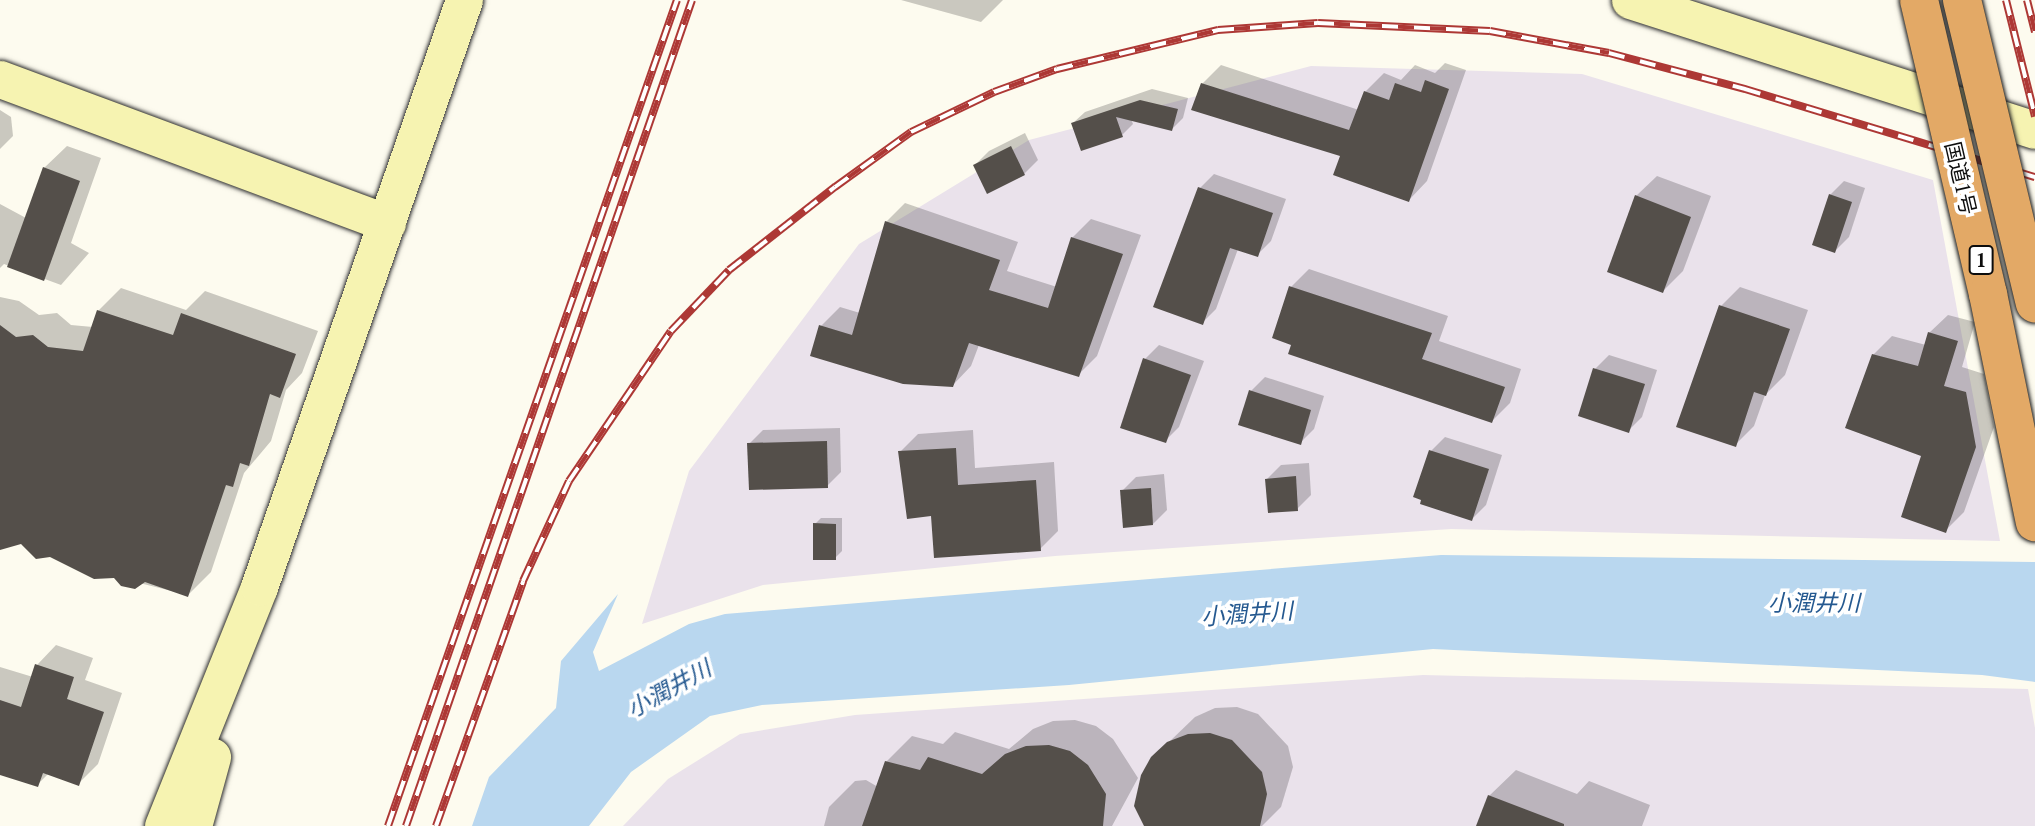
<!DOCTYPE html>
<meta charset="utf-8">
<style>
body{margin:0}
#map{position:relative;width:2035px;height:826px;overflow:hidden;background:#fdfbef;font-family:"PT Serif","Noto Sans JP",serif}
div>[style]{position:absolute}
.industrial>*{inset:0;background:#eae2eb}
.water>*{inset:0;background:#b9d7ef}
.shadow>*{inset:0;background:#0003}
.building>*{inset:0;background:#544f4a}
.roads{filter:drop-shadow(0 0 2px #2f2f2f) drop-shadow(0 0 2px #2f2f2f)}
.secondary>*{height:37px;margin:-18.5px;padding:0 18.5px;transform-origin:18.5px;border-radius:18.5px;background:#f6f3b1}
.rail>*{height:8px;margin-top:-4px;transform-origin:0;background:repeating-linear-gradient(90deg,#fff 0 16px,#ad3835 0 32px);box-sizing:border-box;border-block:2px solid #ad3835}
.bridges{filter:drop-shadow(0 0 2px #1e1e1e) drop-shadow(0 0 2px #1e1e1e)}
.highway-bridge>*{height:38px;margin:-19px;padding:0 19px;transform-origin:19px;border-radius:19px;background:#e3a966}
span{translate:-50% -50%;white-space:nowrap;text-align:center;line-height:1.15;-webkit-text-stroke:7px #fff;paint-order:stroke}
.shield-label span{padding:2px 5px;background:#fff;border:2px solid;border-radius:5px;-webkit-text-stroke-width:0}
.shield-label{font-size:19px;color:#0d0d0d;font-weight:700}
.street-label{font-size:21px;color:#0d0d0d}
.water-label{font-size:23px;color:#255990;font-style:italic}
</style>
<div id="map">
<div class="industrial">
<div style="clip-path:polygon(1311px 66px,1582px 74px,1933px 180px,2000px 541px,1451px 529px,1055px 556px,763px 585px,642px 624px,689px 471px,859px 244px,1029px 140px)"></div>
<div style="clip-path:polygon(1423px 675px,2028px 689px,2035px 728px,2035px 826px,623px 826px,668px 779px,740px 734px,855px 715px)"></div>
</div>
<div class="water">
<div style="clip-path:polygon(1441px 555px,2035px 562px,2035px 682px,1982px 675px,1433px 649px,1069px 685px,762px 705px,710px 716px,631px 772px,589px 826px,472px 826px,489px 777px,556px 708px,561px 661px,618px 594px,593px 652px,599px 671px,689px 624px,725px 614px)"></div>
</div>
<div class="shadow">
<div style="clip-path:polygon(901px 0,1003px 0,981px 22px)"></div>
<div style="clip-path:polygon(1445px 63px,1466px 70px,1427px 181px,1409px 200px,1342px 155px,1202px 84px,1221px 65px,1359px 110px,1365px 92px,1384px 73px,1401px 80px,1415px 65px,1435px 73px)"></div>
<div style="clip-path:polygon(1152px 89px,1188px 98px,1183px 118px,1172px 129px,1131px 119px,1133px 124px,1122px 135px,1073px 123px,1085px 112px)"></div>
<div style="clip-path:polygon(0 110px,11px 117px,13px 136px,0 149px)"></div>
<div style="clip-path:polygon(1025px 133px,1038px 160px,1024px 174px,975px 165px,989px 151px)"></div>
<div style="clip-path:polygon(67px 146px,101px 158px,71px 243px,89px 253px,61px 285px,4px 264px,0 268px,0 204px,26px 218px,44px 168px)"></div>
<div style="clip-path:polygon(1214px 174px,1286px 199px,1271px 241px,1257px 255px,1238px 249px,1216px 309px,1202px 323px,1200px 188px)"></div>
<div style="clip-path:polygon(1657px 176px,1711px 196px,1683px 271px,1663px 291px,1636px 196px)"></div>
<div style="clip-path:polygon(1844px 181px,1865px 188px,1849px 237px,1835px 251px,1830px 195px)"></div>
<div style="clip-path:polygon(905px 203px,1018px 242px,1007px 271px,1057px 287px,1072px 238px,1091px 219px,1141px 235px,1097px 356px,1078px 375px,979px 345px,971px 366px,952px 386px,821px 326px,840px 307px,860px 313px,886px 222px)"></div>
<div style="clip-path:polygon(1309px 269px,1448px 316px,1439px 341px,1521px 369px,1510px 403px,1492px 421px,1293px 344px,1291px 287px)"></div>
<div style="clip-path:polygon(1740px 287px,1808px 310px,1785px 375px,1765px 395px,1754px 426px,1735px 445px,1721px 306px)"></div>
<div style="clip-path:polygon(121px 288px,186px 310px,205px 291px,318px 331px,302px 373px,286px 390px,271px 441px,244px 473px,211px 572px,188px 595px,115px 577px,21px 542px,0 542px,0 297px,19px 301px,39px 315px,57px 313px,71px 325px,93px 327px,98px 311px)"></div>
<div style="clip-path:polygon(1948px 315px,1975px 322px,1962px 367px,1984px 374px,1994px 427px,1964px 512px,1945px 531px,1924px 455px,1873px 355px,1892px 336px,1926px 345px,1929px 333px)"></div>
<div style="clip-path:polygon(1159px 345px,1204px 361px,1179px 427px,1165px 441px,1145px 359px)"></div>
<div style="clip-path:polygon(1609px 355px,1657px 370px,1642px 417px,1628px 431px,1595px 369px)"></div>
<div style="clip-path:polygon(1265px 377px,1324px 396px,1314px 429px,1300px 443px,1251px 391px)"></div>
<div style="clip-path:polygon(840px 428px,841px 472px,827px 486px,749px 444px,763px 430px)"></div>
<div style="clip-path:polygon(973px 430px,975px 468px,1054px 462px,1058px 531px,1040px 549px,900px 452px,918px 434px)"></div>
<div style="clip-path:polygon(1445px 437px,1502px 455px,1486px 505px,1472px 519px,1431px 451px)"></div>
<div style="clip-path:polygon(1309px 463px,1311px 495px,1297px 509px,1267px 479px,1281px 465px)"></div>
<div style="clip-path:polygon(1164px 474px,1167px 510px,1153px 524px,1122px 491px,1136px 477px)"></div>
<div style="clip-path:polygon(821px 518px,842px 518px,842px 551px,835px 558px,815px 524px)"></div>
<div style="clip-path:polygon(56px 645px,93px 658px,85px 680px,122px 693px,98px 764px,78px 784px,49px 773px,37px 785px,0 773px,0 667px,33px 677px,37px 665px)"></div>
<div style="clip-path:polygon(1237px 707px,1258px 714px,1288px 746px,1293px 767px,1281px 807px,1262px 826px,1145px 826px,1168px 743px,1195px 717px,1215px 708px)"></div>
<div style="clip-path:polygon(1075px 720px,1096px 726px,1113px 739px,1138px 778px,1112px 826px,824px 826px,829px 807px,855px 781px,866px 780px,878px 787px,886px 762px,912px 736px,943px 744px,955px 732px,1009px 749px,1033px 729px,1053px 721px)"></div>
<div style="clip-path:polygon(1516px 770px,1577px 794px,1589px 781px,1650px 805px,1642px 826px,1478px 826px,1489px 796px)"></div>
</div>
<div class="building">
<div style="clip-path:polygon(1425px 80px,1449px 89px,1409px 202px,1333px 175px,1340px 156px,1191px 110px,1201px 83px,1349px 130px,1364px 91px,1389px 100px,1395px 83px,1421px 92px)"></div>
<div style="clip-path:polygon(1140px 100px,1178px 109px,1172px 131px,1116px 117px,1123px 137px,1081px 151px,1071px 123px)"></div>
<div style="clip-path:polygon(1011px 146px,1025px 175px,987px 194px,973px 165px)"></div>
<div style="clip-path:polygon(43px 167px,80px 181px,44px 281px,7px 267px)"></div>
<div style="clip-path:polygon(1198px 187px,1273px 213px,1258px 257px,1230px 248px,1203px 325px,1153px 307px)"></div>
<div style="clip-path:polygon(1829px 194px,1852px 202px,1835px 253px,1812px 245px)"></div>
<div style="clip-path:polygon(1635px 195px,1691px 217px,1663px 293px,1607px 272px)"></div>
<div style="clip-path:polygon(885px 221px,1000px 260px,989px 290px,1048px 308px,1071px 237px,1123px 254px,1079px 377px,969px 343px,953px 387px,903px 384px,810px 356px,819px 325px,852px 335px)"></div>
<div style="clip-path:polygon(1289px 286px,1432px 333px,1422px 359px,1505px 387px,1492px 423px,1288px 354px,1291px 345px,1272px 338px)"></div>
<div style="clip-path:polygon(1719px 305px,1790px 329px,1766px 396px,1754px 392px,1736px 447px,1676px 427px)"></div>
<div style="clip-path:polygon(97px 310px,173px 335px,181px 313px,296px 354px,280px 398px,270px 394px,249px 466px,240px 463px,233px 487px,226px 485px,188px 597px,145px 582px,135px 589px,121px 586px,114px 578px,94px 579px,50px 557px,36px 559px,21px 544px,0 550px,0 325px,16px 337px,33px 335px,48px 347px,83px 351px)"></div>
<div style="clip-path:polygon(1928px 332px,1958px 341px,1944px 386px,1966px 392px,1976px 447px,1946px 533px,1901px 517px,1921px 456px,1845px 428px,1872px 354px,1918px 366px)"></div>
<div style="clip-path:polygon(1143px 358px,1191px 375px,1166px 443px,1120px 428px)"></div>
<div style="clip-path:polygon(1593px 368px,1645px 384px,1629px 433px,1578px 416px)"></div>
<div style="clip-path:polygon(1249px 390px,1311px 410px,1301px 445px,1238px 425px)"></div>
<div style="clip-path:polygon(827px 441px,828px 488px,749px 490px,747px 443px)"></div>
<div style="clip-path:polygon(956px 448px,958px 485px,1036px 480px,1041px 551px,934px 558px,931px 516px,907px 519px,898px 451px)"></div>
<div style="clip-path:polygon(1429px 450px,1489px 469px,1472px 521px,1420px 504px,1421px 500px,1413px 497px)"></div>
<div style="clip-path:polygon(1296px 476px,1298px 511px,1268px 513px,1265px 479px)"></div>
<div style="clip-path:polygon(1151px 488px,1153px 525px,1123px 528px,1120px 490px)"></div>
<div style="clip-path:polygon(813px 523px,836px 524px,836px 560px,813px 560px)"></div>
<div style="clip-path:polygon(35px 664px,74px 677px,67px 699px,104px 712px,79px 786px,43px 773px,38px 787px,0 775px,0 700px,21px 707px)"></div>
<div style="clip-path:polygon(1210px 733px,1232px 740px,1262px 772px,1267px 794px,1260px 826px,1144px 826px,1134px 806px,1141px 775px,1151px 757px,1167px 742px,1188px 734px)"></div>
<div style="clip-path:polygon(1049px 745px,1070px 751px,1088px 765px,1106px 794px,1103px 826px,862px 826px,885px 761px,920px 770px,928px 757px,982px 774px,1005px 754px,1026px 746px)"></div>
<div style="clip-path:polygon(1488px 795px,1564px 824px,1564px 826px,1476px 826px)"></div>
</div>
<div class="roads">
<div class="secondary">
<div style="left:1630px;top:0;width:425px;rotate:17.8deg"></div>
<div style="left:0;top:79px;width:413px;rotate:20.4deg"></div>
<div style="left:163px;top:826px;width:258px;rotate:-68.1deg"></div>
<div style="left:259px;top:587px;width:622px;rotate:-70.75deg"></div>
<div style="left:193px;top:826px;width:72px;rotate:-74.6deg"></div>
</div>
</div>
<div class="rail">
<div style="left:2006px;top:0;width:120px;rotate:76deg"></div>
<div style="left:2027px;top:0;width:33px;rotate:76deg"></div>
<div style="left:388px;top:826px;width:875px;rotate:-70.72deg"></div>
<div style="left:406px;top:826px;width:874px;rotate:-70.9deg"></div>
<div style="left:436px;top:826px;width:260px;rotate:-70.4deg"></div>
<div style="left:523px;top:581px;width:110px;rotate:-65.3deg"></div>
<div style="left:569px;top:481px;width:181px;rotate:-55.8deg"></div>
<div style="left:671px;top:331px;width:84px;rotate:-46.4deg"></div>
<div style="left:729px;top:270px;width:135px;rotate:-38.1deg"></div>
<div style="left:835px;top:187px;width:94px;rotate:-35.9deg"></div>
<div style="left:911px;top:132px;width:92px;rotate:-25.7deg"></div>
<div style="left:994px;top:92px;width:67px;rotate:-20.1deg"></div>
<div style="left:1057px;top:69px;width:166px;rotate:-13.6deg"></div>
<div style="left:1218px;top:30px;width:100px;rotate:-4deg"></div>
<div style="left:1318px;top:23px;width:172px;rotate:2.7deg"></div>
<div style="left:1490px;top:31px;width:121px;rotate:10.5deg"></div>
<div style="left:1609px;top:53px;width:141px;rotate:14.8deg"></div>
<div style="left:1745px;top:89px;width:303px;rotate:16.9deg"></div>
</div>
<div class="bridges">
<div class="highway-bridge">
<div style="left:1919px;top:0;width:302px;rotate:76.8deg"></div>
<div style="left:1988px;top:294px;width:233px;rotate:78.4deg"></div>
<div style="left:1962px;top:0;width:312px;rotate:76.5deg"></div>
</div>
</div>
<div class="shield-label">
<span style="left:1981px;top:260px">1</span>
</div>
<div class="street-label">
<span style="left:1961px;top:178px;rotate:77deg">国道1号</span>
</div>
<div class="water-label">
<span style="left:1814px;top:603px">小潤井川</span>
<span style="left:1247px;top:614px;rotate:-4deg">小潤井川</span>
<span style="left:669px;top:689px;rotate:-29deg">小潤井川</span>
</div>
</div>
